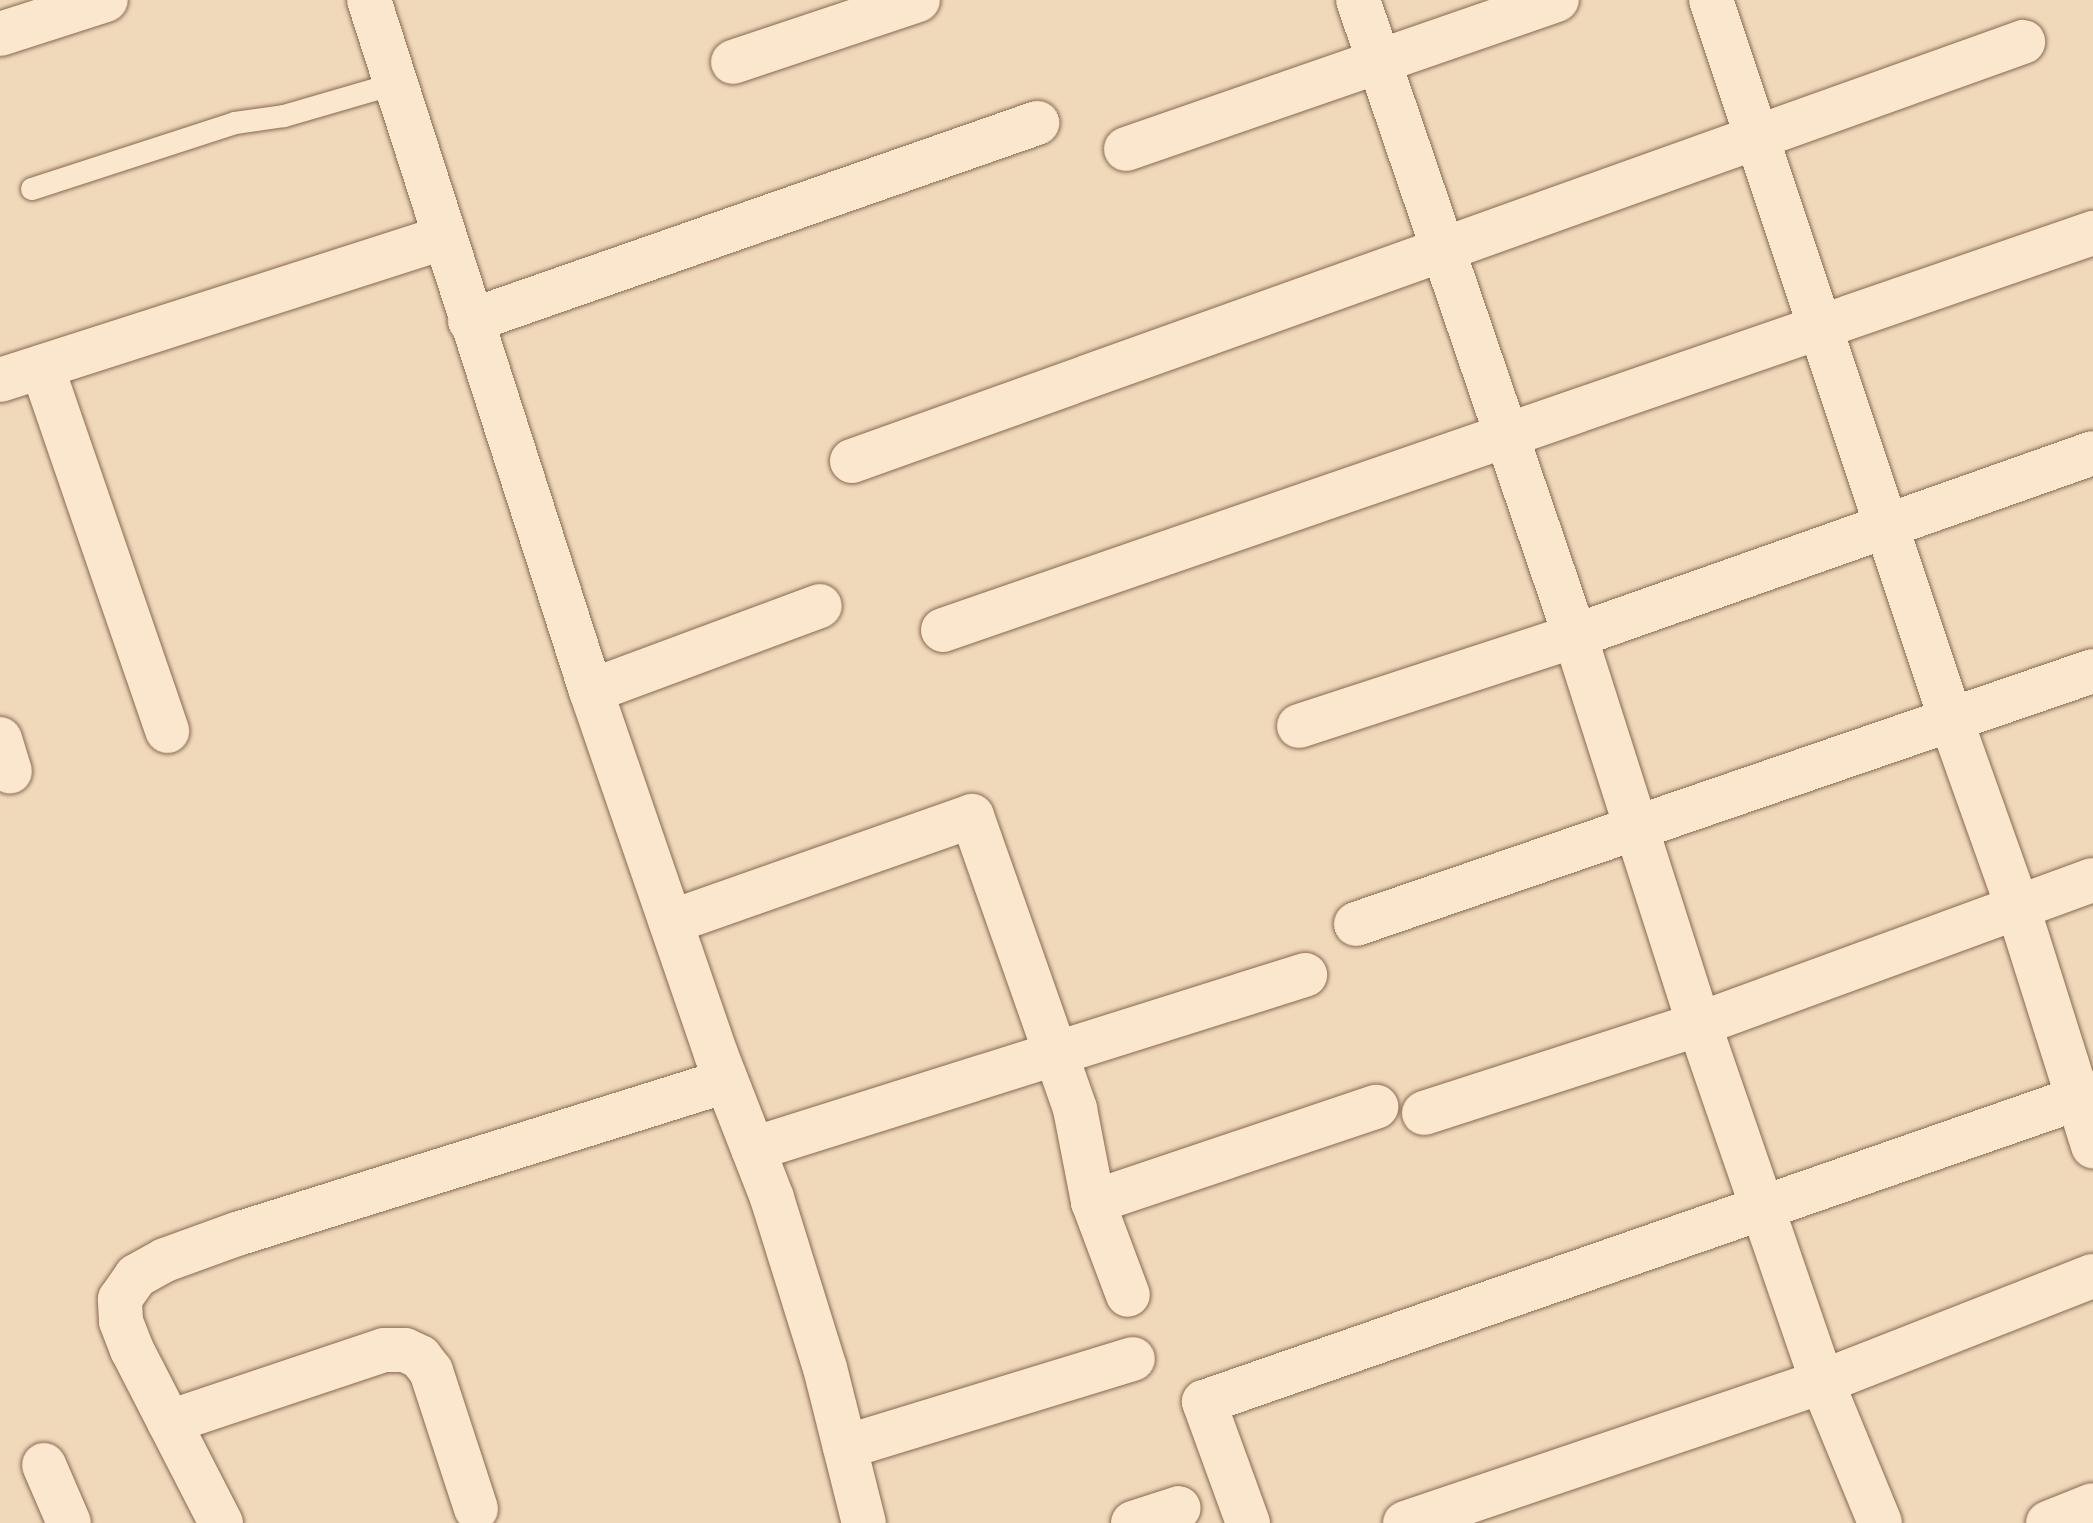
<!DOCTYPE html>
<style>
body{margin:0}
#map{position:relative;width:2093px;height:1523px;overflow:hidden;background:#f0d9ba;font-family:"Playfair Display",serif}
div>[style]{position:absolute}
.roads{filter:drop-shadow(0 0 2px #876853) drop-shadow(0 0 2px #876853)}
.lane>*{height:22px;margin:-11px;padding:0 11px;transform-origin:11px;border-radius:11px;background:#fbe7cd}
.street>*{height:44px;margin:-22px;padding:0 22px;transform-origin:22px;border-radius:22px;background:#fbe7cd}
.secondary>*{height:44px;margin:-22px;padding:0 22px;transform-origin:22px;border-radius:22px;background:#fbe7cd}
span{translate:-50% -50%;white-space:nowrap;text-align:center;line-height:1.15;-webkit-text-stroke:6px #f7e4c9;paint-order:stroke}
</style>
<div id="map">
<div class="roads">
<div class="lane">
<div style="left:32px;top:189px;width:213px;rotate:-18deg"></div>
<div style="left:235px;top:123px;width:49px;rotate:-8.1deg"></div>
<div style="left:284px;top:116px;width:115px;rotate:-16.2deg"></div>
</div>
<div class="street">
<div style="left:1358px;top:0;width:672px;rotate:71.16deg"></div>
<div style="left:1575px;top:636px;width:407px;rotate:72.3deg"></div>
<div style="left:1699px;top:1024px;width:379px;rotate:71deg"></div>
<div style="left:1822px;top:1382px;width:152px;rotate:67.6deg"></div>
<div style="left:1711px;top:0;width:759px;rotate:71.57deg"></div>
<div style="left:1951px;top:720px;width:200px;rotate:70.4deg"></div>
<div style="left:2018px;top:908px;width:250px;rotate:72.5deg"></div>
<div style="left:0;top:34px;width:111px;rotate:-17.8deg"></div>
<div style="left:733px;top:62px;width:195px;rotate:-18.5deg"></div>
<div style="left:1126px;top:149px;width:456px;rotate:-19.1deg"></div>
<div style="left:470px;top:321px;width:601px;rotate:-19.25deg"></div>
<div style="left:42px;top:367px;width:385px;rotate:71deg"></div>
<div style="left:0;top:380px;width:467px;rotate:-17.8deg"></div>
<div style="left:852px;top:461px;width:1244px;rotate:-19.69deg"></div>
<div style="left:943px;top:630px;width:1217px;rotate:-19.05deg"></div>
<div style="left:591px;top:691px;width:244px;rotate:-20.4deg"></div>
<div style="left:1299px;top:726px;width:290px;rotate:-18.1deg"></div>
<div style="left:1575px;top:636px;width:549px;rotate:-19.46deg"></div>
<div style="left:0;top:739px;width:34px;rotate:73deg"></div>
<div style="left:671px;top:922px;width:319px;rotate:-19.4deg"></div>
<div style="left:972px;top:816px;width:311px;rotate:70.6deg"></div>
<div style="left:1075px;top:1109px;width:95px;rotate:79deg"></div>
<div style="left:1093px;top:1202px;width:99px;rotate:69.4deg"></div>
<div style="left:1356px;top:924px;width:779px;rotate:-18.95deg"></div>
<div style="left:1424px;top:1113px;width:289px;rotate:-17.9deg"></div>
<div style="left:1699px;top:1024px;width:419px;rotate:-20.1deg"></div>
<div style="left:753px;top:1149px;width:579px;rotate:-17.5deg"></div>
<div style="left:1093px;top:1202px;width:299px;rotate:-18.6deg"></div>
<div style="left:169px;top:1422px;width:227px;rotate:-18.5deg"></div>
<div style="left:384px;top:1350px;width:21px"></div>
<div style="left:405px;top:1350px;width:17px;rotate:25deg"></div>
<div style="left:420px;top:1357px;width:18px;rotate:52deg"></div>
<div style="left:431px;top:1371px;width:145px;rotate:71.9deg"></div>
<div style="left:845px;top:1447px;width:301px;rotate:-17deg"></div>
<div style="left:44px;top:1465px;width:63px;rotate:66.7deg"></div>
<div style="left:221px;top:1523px;width:195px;rotate:-117.2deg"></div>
<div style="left:132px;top:1350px;width:31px;rotate:-111deg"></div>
<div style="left:121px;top:1321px;width:22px;rotate:-93deg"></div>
<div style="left:120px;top:1299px;width:28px;rotate:-55deg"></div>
<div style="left:136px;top:1276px;width:33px;rotate:-29deg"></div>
<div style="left:165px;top:1260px;width:77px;rotate:-19.9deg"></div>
<div style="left:237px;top:1234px;width:512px;rotate:-17.37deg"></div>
<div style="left:1133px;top:1523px;width:48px;rotate:-18.1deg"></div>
<div style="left:1248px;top:1523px;width:129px;rotate:-110deg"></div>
<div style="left:1204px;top:1402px;width:941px;rotate:-19.17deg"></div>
<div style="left:1405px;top:1523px;width:440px;rotate:-18.7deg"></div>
<div style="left:1822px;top:1382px;width:291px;rotate:-21.4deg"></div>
<div style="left:2048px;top:1523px;width:48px;rotate:-21.8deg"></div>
</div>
<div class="secondary">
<div style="left:369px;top:0;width:726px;rotate:72.19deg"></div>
<div style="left:591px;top:691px;width:384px;rotate:71deg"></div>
<div style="left:716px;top:1054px;width:155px;rotate:68.7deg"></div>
<div style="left:772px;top:1198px;width:178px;rotate:72.7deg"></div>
<div style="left:825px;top:1368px;width:160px;rotate:75.9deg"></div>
</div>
</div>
</div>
